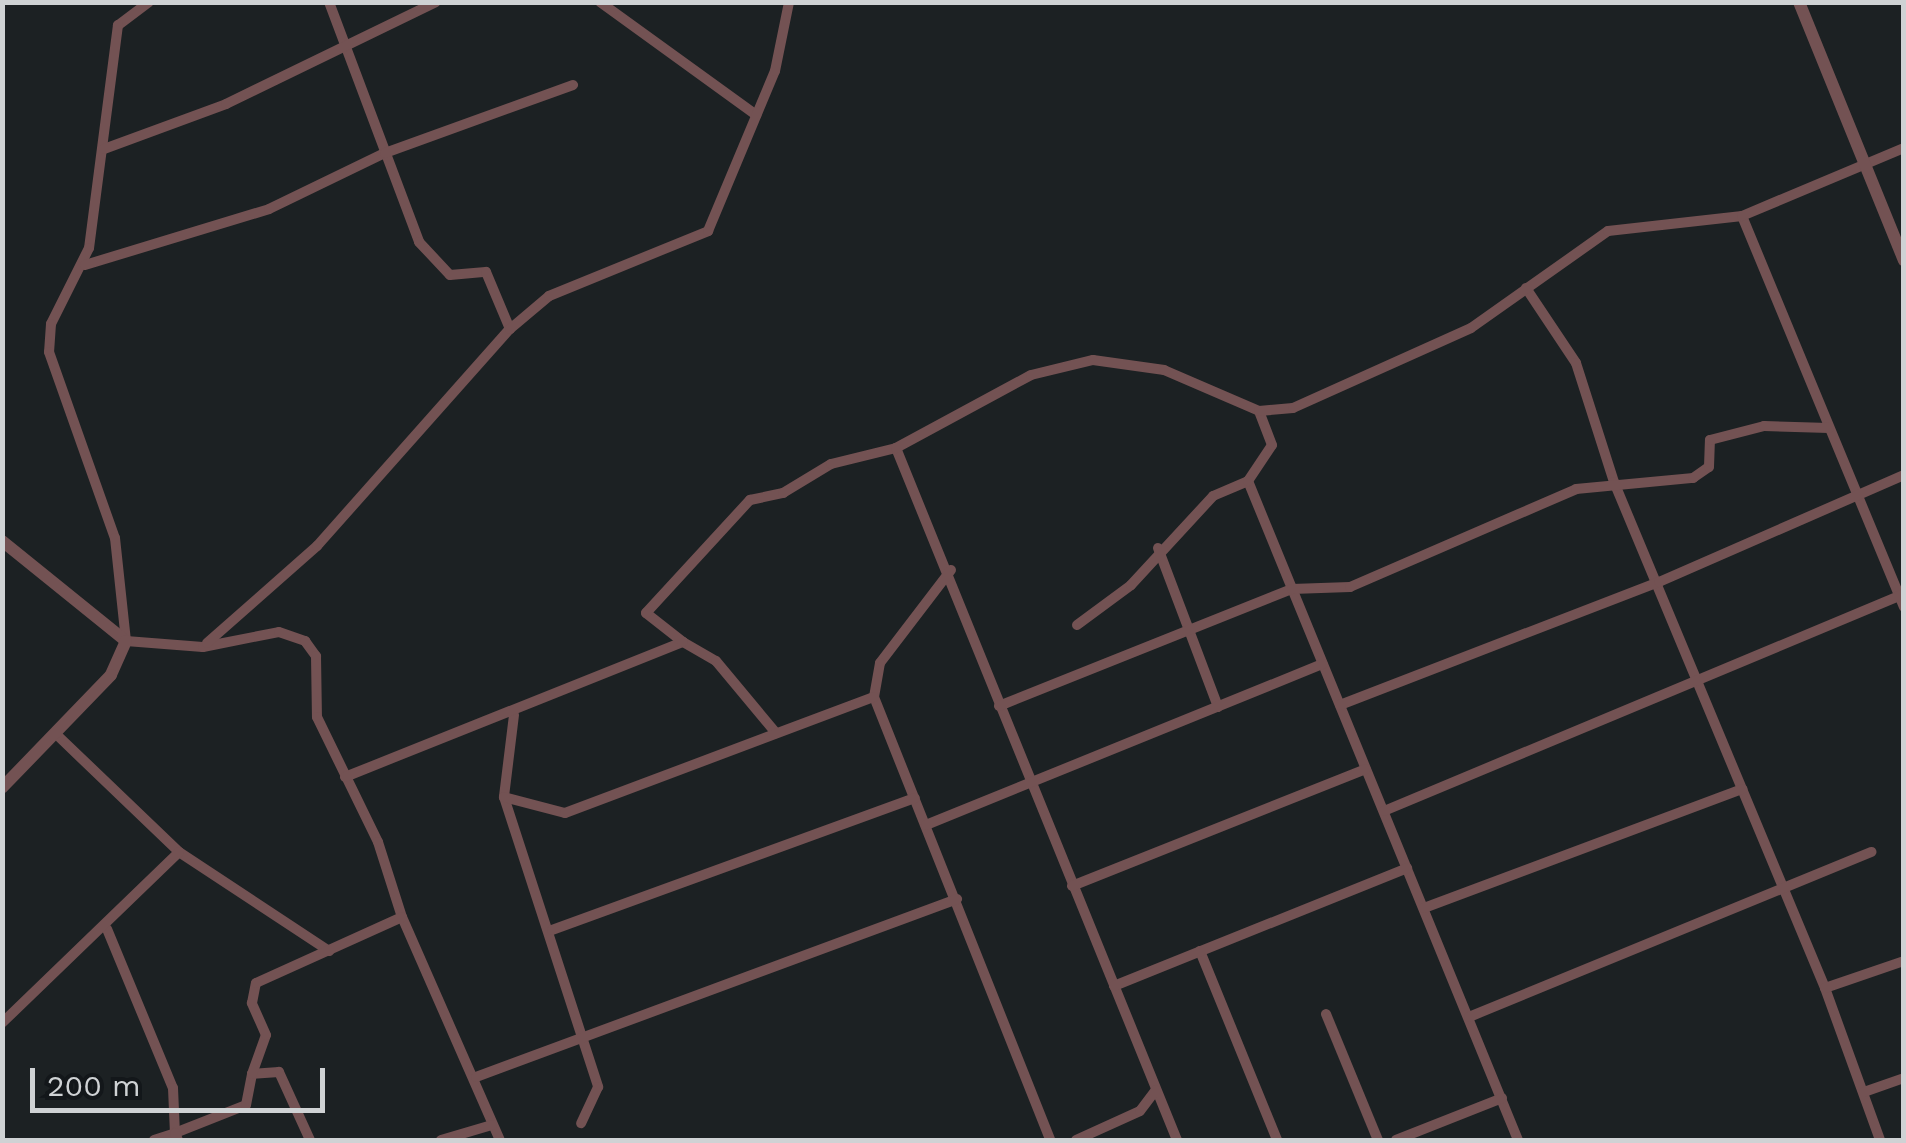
<!DOCTYPE html>
<style>
body{margin:0}
#map{position:relative;width:1906px;height:1143px;overflow:hidden;background:#1c2123;font-family:"Work Sans",sans-serif}
div>[style]{position:absolute}
.minor>*{height:10px;margin:-5px;padding:0 5px;transform-origin:5px;border-radius:5px;background:#735253}
.tertiary>*{height:12px;margin:-6px;padding:0 6px;transform-origin:6px;border-radius:6px;background:#735253}
span{translate:-50% -50%;white-space:nowrap;text-align:center;line-height:1.15;-webkit-text-stroke:8px #13171a;paint-order:stroke}
.frame{position:absolute;inset:0;border:5px solid #cfd2d4;pointer-events:none}
.scale{position:absolute;left:30px;top:1068px;width:295px;height:45px;box-sizing:border-box;border:5px solid #cfd2d4;border-top:0;padding-left:12px;font-size:30px;line-height:35px;white-space:nowrap;color:#cfd2d4;-webkit-text-stroke:8px #13171a;paint-order:stroke}
</style>
<div id="map">
<div class="minor">
<div style="left:149px;top:2px;width:39px;rotate:143deg"></div>
<div style="left:118px;top:25px;width:225px;rotate:97.4deg"></div>
<div style="left:89px;top:248px;width:85px;rotate:116.6deg"></div>
<div style="left:51px;top:324px;width:28px;rotate:94deg"></div>
<div style="left:49px;top:352px;width:197px;rotate:70.5deg"></div>
<div style="left:115px;top:538px;width:104px;rotate:83.9deg"></div>
<div style="left:126px;top:641px;width:77px;rotate:4.5deg"></div>
<div style="left:203px;top:647px;width:77px;rotate:-11.2deg"></div>
<div style="left:279px;top:632px;width:28px;rotate:19deg"></div>
<div style="left:305px;top:641px;width:19px;rotate:54deg"></div>
<div style="left:316px;top:656px;width:61px;rotate:89.1deg"></div>
<div style="left:317px;top:717px;width:139px;rotate:64deg"></div>
<div style="left:378px;top:842px;width:79px;rotate:72.3deg"></div>
<div style="left:402px;top:917px;width:244px;rotate:66.3deg"></div>
<div style="left:329px;top:2px;width:256px;rotate:69.4deg"></div>
<div style="left:419px;top:242px;width:45px;rotate:46.8deg"></div>
<div style="left:450px;top:275px;width:36px;rotate:-5deg"></div>
<div style="left:486px;top:272px;width:62px;rotate:67.2deg"></div>
<div style="left:600px;top:2px;width:193px;rotate:35.9deg"></div>
<div style="left:104px;top:149px;width:130px;rotate:-20.2deg"></div>
<div style="left:226px;top:104px;width:233px;rotate:-25.9deg"></div>
<div style="left:1742px;top:216px;width:423px;rotate:67.5deg"></div>
<div style="left:85px;top:265px;width:192px;rotate:-16.9deg"></div>
<div style="left:269px;top:209px;width:129px;rotate:-25.8deg"></div>
<div style="left:385px;top:153px;width:200px;rotate:-19.9deg"></div>
<div style="left:1526px;top:288px;width:90px;rotate:56.3deg"></div>
<div style="left:1576px;top:363px;width:125px;rotate:72.3deg"></div>
<div style="left:1614px;top:482px;width:548px;rotate:67.36deg"></div>
<div style="left:1825px;top:988px;width:162px;rotate:70.1deg"></div>
<div style="left:896px;top:448px;width:747px;rotate:67.9deg"></div>
<div style="left:1248px;top:481px;width:712px;rotate:67.72deg"></div>
<div style="left:1158px;top:548px;width:170px;rotate:69.3deg"></div>
<div style="left:951px;top:570px;width:117px;rotate:127.4deg"></div>
<div style="left:880px;top:663px;width:35px;rotate:100deg"></div>
<div style="left:874px;top:697px;width:477px;rotate:68.3deg"></div>
<div style="left:1077px;top:625px;width:67px;rotate:-36.5deg"></div>
<div style="left:1131px;top:585px;width:121px;rotate:-47.3deg"></div>
<div style="left:1213px;top:496px;width:38px;rotate:-23deg"></div>
<div style="left:1248px;top:481px;width:43px;rotate:-56.3deg"></div>
<div style="left:1272px;top:445px;width:36px;rotate:-111deg"></div>
<div style="left:683px;top:642px;width:38px;rotate:30deg"></div>
<div style="left:716px;top:661px;width:94px;rotate:50.2deg"></div>
<div style="left:207px;top:643px;width:147px;rotate:-41.4deg"></div>
<div style="left:317px;top:546px;width:290px;rotate:-48.4deg"></div>
<div style="left:510px;top:329px;width:51px;rotate:-40.2deg"></div>
<div style="left:549px;top:296px;width:172px;rotate:-22.2deg"></div>
<div style="left:708px;top:231px;width:173px;rotate:-67.3deg"></div>
<div style="left:775px;top:71px;width:70px;rotate:-78.5deg"></div>
<div style="left:1340px;top:705px;width:342px;rotate:-21.1deg"></div>
<div style="left:1659px;top:582px;width:267px;rotate:-23.6deg"></div>
<div style="left:999px;top:706px;width:315px;rotate:-21.8deg"></div>
<div style="left:1292px;top:589px;width:58px;rotate:-2deg"></div>
<div style="left:1350px;top:587px;width:246px;rotate:-23.4deg"></div>
<div style="left:1576px;top:489px;width:118px;rotate:-5.4deg"></div>
<div style="left:1693px;top:478px;width:19px;rotate:-35deg"></div>
<div style="left:1709px;top:467px;width:27px;rotate:-88deg"></div>
<div style="left:1710px;top:440px;width:56px;rotate:-14.5deg"></div>
<div style="left:1764px;top:426px;width:65px;rotate:1.8deg"></div>
<div style="left:514px;top:715px;width:83px;rotate:97deg"></div>
<div style="left:504px;top:797px;width:305px;rotate:72deg"></div>
<div style="left:598px;top:1087px;width:40px;rotate:115deg"></div>
<div style="left:57px;top:735px;width:169px;rotate:43.8deg"></div>
<div style="left:179px;top:852px;width:180px;rotate:33.4deg"></div>
<div style="left:345px;top:777px;width:364px;rotate:-21.8deg"></div>
<div style="left:683px;top:642px;width:47px;rotate:-141.9deg"></div>
<div style="left:646px;top:613px;width:154px;rotate:-47.4deg"></div>
<div style="left:750px;top:500px;width:34px;rotate:-12deg"></div>
<div style="left:783px;top:493px;width:56px;rotate:-31.1deg"></div>
<div style="left:831px;top:464px;width:67px;rotate:-13.8deg"></div>
<div style="left:896px;top:448px;width:153px;rotate:-28.4deg"></div>
<div style="left:1031px;top:375px;width:64px;rotate:-13.6deg"></div>
<div style="left:1093px;top:360px;width:72px;rotate:8deg"></div>
<div style="left:1164px;top:370px;width:103px;rotate:23.3deg"></div>
<div style="left:1259px;top:411px;width:34px;rotate:-5deg"></div>
<div style="left:1293px;top:408px;width:195px;rotate:-24.2deg"></div>
<div style="left:1471px;top:328px;width:168px;rotate:-35.3deg"></div>
<div style="left:1608px;top:231px;width:135px;rotate:-6.4deg"></div>
<div style="left:1742px;top:216px;width:176px;rotate:-22.8deg"></div>
<div style="left:504px;top:797px;width:63px;rotate:14.7deg"></div>
<div style="left:565px;top:813px;width:330px;rotate:-20.6deg"></div>
<div style="left:1384px;top:811px;width:563px;rotate:-22.65deg"></div>
<div style="left:926px;top:825px;width:428px;rotate:-22.1deg"></div>
<div style="left:1072px;top:886px;width:316px;rotate:-21.7deg"></div>
<div style="left:1424px;top:908px;width:340px;rotate:-20.5deg"></div>
<div style="left:107px;top:929px;width:172px;rotate:67.5deg"></div>
<div style="left:173px;top:1088px;width:45px;rotate:87.5deg"></div>
<div style="left:175px;top:1133px;width:76px;rotate:-21.5deg"></div>
<div style="left:246px;top:1105px;width:32px;rotate:-79deg"></div>
<div style="left:552px;top:930px;width:386px;rotate:-20deg"></div>
<div style="left:1200px;top:951px;width:204px;rotate:67.8deg"></div>
<div style="left:1114px;top:986px;width:316px;rotate:-21.9deg"></div>
<div style="left:1825px;top:988px;width:83px;rotate:-18.9deg"></div>
<div style="left:1326px;top:1014px;width:136px;rotate:67.6deg"></div>
<div style="left:1469px;top:1017px;width:435px;rotate:-22.3deg"></div>
<div style="left:2px;top:1023px;width:246px;rotate:-44deg"></div>
<div style="left:476px;top:1077px;width:513px;rotate:-20.31deg"></div>
<div style="left:1864px;top:1092px;width:42px;rotate:-19.3deg"></div>
<div style="left:154px;top:1140px;width:22px;rotate:-18deg"></div>
<div style="left:175px;top:1133px;width:8px;rotate:67deg"></div>
<div style="left:310px;top:1140px;width:75px;rotate:-114.5deg"></div>
<div style="left:279px;top:1072px;width:27px;rotate:176deg"></div>
<div style="left:252px;top:1074px;width:41px;rotate:-70.3deg"></div>
<div style="left:266px;top:1035px;width:35px;rotate:-114deg"></div>
<div style="left:252px;top:1003px;width:20px;rotate:-79deg"></div>
<div style="left:256px;top:983px;width:160px;rotate:-24.3deg"></div>
<div style="left:441px;top:1140px;width:53px;rotate:-16.4deg"></div>
<div style="left:1076px;top:1140px;width:70px;rotate:-24.4deg"></div>
<div style="left:1140px;top:1111px;width:26px;rotate:-53deg"></div>
<div style="left:1396px;top:1140px;width:114px;rotate:-21.6deg"></div>
</div>
<div class="tertiary">
<div style="left:1799px;top:2px;width:279px;rotate:67.9deg"></div>
<div style="left:2px;top:541px;width:159px;rotate:38.9deg"></div>
<div style="left:126px;top:641px;width:37px;rotate:114deg"></div>
<div style="left:111px;top:675px;width:157px;rotate:134deg"></div>
</div>
<div class="frame"></div>
<div class="scale">200 m</div>
</div>
